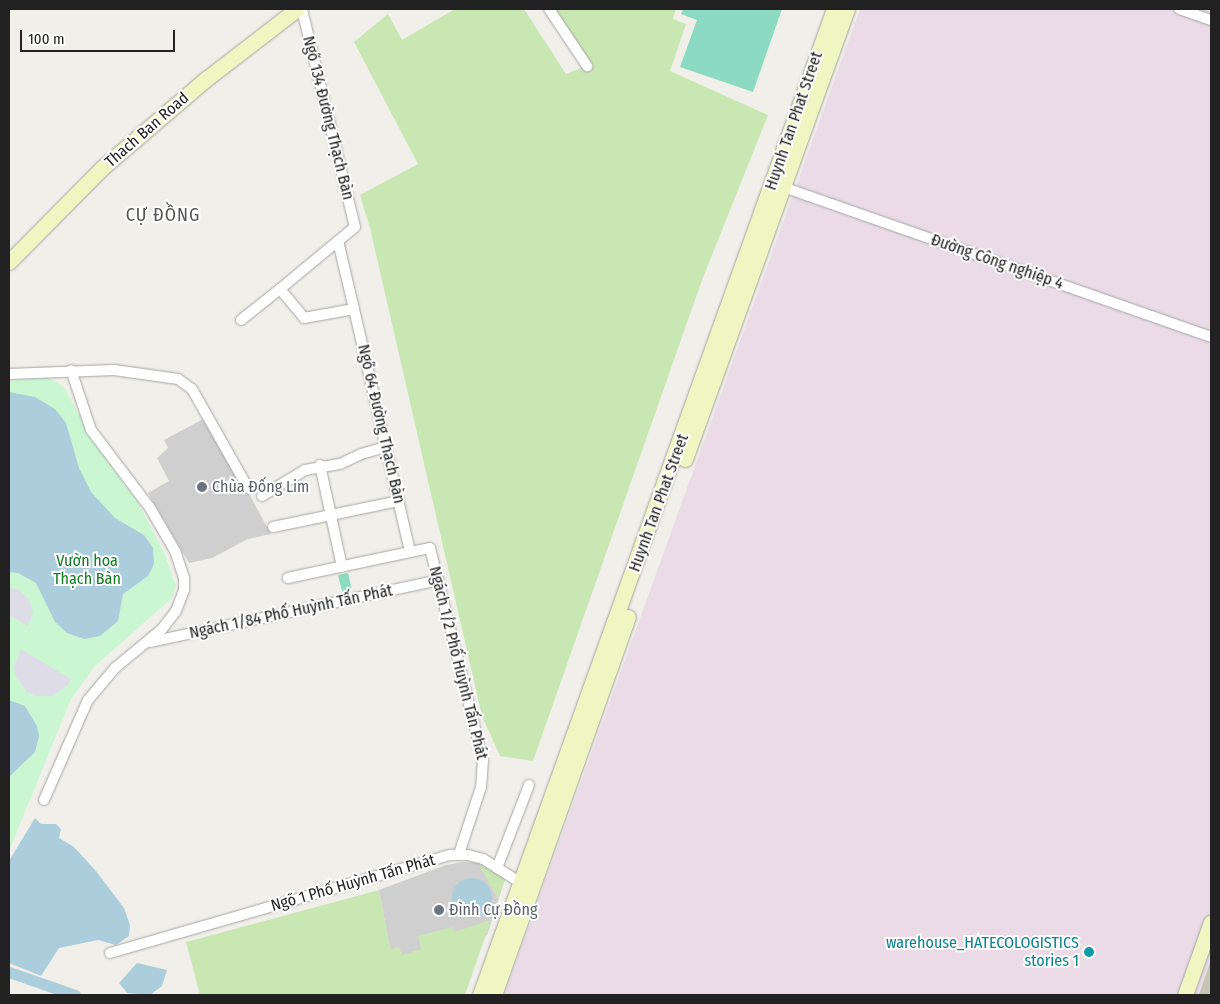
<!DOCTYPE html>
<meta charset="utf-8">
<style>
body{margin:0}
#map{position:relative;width:1220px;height:1004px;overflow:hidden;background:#f1efe9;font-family:"Fira Sans Condensed",sans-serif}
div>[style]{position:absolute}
.industrial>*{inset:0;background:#eadbe6}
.religious>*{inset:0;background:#cfcfcf}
.construction>*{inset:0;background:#c4c5b4}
.grass>*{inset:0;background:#c9e7b3}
.park>*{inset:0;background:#caf7d1}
.pitch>*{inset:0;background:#8ddac2}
.plaza>*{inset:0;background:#dedde7}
.water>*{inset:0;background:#accddb}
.round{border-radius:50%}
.canal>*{height:11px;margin:-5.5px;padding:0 5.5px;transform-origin:5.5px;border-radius:5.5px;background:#accddb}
.roads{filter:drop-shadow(0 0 1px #a5a5a5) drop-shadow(0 0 1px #a5a5a5)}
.street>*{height:10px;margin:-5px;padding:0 5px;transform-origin:5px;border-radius:5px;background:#fff}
.secondary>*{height:15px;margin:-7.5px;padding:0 7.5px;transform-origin:7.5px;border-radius:7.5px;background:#f0f6c2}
.dots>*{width:14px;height:14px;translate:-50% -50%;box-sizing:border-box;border:2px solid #fff;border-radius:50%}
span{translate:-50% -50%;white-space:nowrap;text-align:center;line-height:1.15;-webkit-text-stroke:4px #fff;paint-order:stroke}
.street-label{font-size:16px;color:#212121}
.worship-label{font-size:16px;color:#5b616d}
.left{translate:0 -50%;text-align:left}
.park-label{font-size:16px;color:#137b24}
.culture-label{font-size:16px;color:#0d838f}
.right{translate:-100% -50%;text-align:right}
.neighbourhood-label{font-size:18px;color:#545454;letter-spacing:1px}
.frame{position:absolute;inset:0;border:10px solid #212121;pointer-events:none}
.scale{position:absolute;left:20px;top:30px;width:155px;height:22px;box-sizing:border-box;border:2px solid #212121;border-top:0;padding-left:6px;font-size:15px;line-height:18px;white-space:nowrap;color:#212121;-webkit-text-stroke:4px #fff;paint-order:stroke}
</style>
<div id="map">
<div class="industrial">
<div style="clip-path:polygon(860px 9px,1211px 9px,1211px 995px,504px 995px)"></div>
</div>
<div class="religious">
<div style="clip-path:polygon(207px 417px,271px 534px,248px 539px,212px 558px,189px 563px,148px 493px,169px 481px,157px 458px,168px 448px,164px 440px)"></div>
<div style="clip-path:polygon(463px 862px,481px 863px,505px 879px,487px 935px,393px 965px,379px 890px,446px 865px)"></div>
</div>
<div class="construction">
<div style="clip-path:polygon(1211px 960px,1211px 995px,1199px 995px)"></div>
</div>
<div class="grass">
<div style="clip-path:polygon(455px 9px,524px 9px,566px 74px,586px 66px,549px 9px,676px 9px,673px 19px,686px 24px,670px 71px,768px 115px,702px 280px,533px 761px,500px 756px,482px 716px,370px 228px,360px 195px,418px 164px,354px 42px,388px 14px,402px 40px)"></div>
<div style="clip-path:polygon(478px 863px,505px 879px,498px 899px)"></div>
<div style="clip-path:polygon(379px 890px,390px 949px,399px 947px,402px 955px,421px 949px,418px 936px,453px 927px,454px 932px,491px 920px,465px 995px,200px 995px,186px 942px)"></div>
</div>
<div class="park">
<div style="clip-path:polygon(45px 377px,59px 383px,65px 389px,95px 444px,137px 501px,164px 552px,176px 586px,172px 598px,95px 666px,71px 699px,9px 851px,9px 381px)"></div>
</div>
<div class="pitch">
<div style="clip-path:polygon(683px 9px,782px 9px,753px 92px,680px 67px,697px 20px,681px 14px)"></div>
<div style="clip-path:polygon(348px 573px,352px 590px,342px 591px,338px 575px)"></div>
</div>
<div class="plaza">
<div style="clip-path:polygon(9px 588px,18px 589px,29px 599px,33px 613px,28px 626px,9px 615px)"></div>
<div style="clip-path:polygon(21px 649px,71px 679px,68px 685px,52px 696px,35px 696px,27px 692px,16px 677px,14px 667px)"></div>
</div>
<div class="water">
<div style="clip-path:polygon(9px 392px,35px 397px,55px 409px,66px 423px,79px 468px,91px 492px,115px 518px,144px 535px,153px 548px,154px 564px,148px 576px,123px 594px,118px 621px,100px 636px,84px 639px,67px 633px,55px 622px,36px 583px,18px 573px,9px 572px)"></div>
<div style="clip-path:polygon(9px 700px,25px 706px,37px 726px,39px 736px,35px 752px,9px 777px)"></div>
<div style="clip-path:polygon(35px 818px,41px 824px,56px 824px,61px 829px,59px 838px,74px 847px,96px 871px,124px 908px,130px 925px,129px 936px,116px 945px,98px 940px,59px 948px,41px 976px,9px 963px,9px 861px)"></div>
<div class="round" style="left:452px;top:878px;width:40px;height:40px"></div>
<div style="clip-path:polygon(137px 963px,167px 970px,162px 986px,150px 995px,127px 993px,119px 983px)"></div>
</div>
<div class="canal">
<div style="left:9px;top:972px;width:70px;rotate:19.2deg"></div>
</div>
<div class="roads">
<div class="street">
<div style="left:549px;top:9px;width:69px;rotate:56.3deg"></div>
<div style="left:1179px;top:9px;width:34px;rotate:19deg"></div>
<div style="left:783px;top:187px;width:454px;rotate:19.3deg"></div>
<div style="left:338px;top:241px;width:70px;rotate:76.8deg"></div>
<div style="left:280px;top:289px;width:97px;rotate:-39.6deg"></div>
<div style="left:355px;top:227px;width:224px;rotate:-103.7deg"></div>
<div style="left:241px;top:320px;width:50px;rotate:-38.5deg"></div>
<div style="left:280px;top:289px;width:38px;rotate:50deg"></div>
<div style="left:304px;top:318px;width:51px;rotate:-10.2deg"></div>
<div style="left:354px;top:309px;width:249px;rotate:77deg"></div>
<div style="left:410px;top:552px;width:125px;rotate:168deg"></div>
<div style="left:9px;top:374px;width:105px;rotate:-2.2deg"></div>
<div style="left:114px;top:370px;width:65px;rotate:8deg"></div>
<div style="left:178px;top:379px;width:17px;rotate:36deg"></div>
<div style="left:192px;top:389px;width:114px;rotate:60.5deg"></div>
<div style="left:320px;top:465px;width:104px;rotate:77.8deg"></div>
<div style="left:262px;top:496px;width:50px;rotate:-31.2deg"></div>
<div style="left:305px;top:470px;width:36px;rotate:-10deg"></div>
<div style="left:340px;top:464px;width:23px;rotate:-25deg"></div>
<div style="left:361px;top:454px;width:26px;rotate:-16deg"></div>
<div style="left:273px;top:527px;width:129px;rotate:-11.7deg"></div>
<div style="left:410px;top:552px;width:20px;rotate:-11deg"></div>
<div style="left:430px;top:548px;width:219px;rotate:76deg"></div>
<div style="left:483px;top:760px;width:27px;rotate:94deg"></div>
<div style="left:481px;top:787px;width:71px;rotate:108.2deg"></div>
<div style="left:150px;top:642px;width:295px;rotate:-12.1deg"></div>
<div style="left:44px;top:800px;width:109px;rotate:-66.3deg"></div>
<div style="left:88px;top:700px;width:42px;rotate:-49.8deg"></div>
<div style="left:115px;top:668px;width:61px;rotate:-39.7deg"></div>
<div style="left:162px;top:629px;width:23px;rotate:-52deg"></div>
<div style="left:176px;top:611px;width:22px;rotate:-69deg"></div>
<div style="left:184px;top:590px;width:12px;rotate:-90deg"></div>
<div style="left:184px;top:578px;width:28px;rotate:-108deg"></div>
<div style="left:175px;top:551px;width:50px;rotate:-120.2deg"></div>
<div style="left:150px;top:508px;width:98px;rotate:-127.1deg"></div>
<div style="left:91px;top:430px;width:63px;rotate:-108.4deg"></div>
<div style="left:497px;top:868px;width:89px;rotate:-68.9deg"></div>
<div style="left:110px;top:953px;width:354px;rotate:-16.1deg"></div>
<div style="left:450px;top:855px;width:18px"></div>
<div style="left:468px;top:855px;width:16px;rotate:15deg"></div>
<div style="left:483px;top:859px;width:45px;rotate:32.3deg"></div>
</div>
<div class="secondary">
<div style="left:9px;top:262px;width:132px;rotate:-45.3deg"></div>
<div style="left:102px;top:168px;width:137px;rotate:-40.6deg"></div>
<div style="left:206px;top:79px;width:115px;rotate:-37.6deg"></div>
<div style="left:685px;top:459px;width:478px;rotate:-70.2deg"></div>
<div style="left:480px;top:995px;width:1048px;rotate:-70.25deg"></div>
<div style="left:494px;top:995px;width:401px;rotate:-70.5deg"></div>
<div style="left:1185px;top:995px;width:77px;rotate:-70.4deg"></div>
</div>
</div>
<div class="dots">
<div style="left:202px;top:487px;background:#6b7280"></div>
<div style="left:439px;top:910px;background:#6b7280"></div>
<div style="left:1089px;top:952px;background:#0f9aa8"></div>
</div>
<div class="street-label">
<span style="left:328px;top:118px;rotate:76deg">Ngõ 134 Đường Thạch Bàn</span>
<span style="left:794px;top:121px;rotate:-71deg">Huynh Tan Phat Street</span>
<span style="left:147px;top:130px;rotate:-41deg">Thach Ban Road</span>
<span style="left:997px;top:262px;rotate:19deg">Đường Công nghiệp 4</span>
<span style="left:381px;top:424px;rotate:77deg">Ngõ 64 Đường Thạch Bàn</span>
<span style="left:659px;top:503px;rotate:-70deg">Huynh Tan Phat Street</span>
<span style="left:291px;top:612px;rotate:-12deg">Ngách 1/84 Phố Huỳnh Tấn Phát</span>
<span style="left:458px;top:663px;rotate:76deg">Ngách 1/2 Phố Huỳnh Tấn Phát</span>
<span style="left:353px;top:883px;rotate:-16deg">Ngõ 1 Phố Huỳnh Tấn Phát</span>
</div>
<div class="worship-label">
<span class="left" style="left:212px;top:487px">Chùa Đống Lim</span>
<span class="left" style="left:449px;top:910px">Đình Cự Đồng</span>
</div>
<div class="park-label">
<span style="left:87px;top:570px">Vườn hoa<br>Thạch Bàn</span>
</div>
<div class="culture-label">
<span class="right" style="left:1079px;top:952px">warehouse_HATECOLOGISTICS<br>stories 1</span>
</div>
<div class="neighbourhood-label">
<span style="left:163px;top:215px">CỰ ĐỒNG</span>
</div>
<div class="frame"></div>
<div class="scale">100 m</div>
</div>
